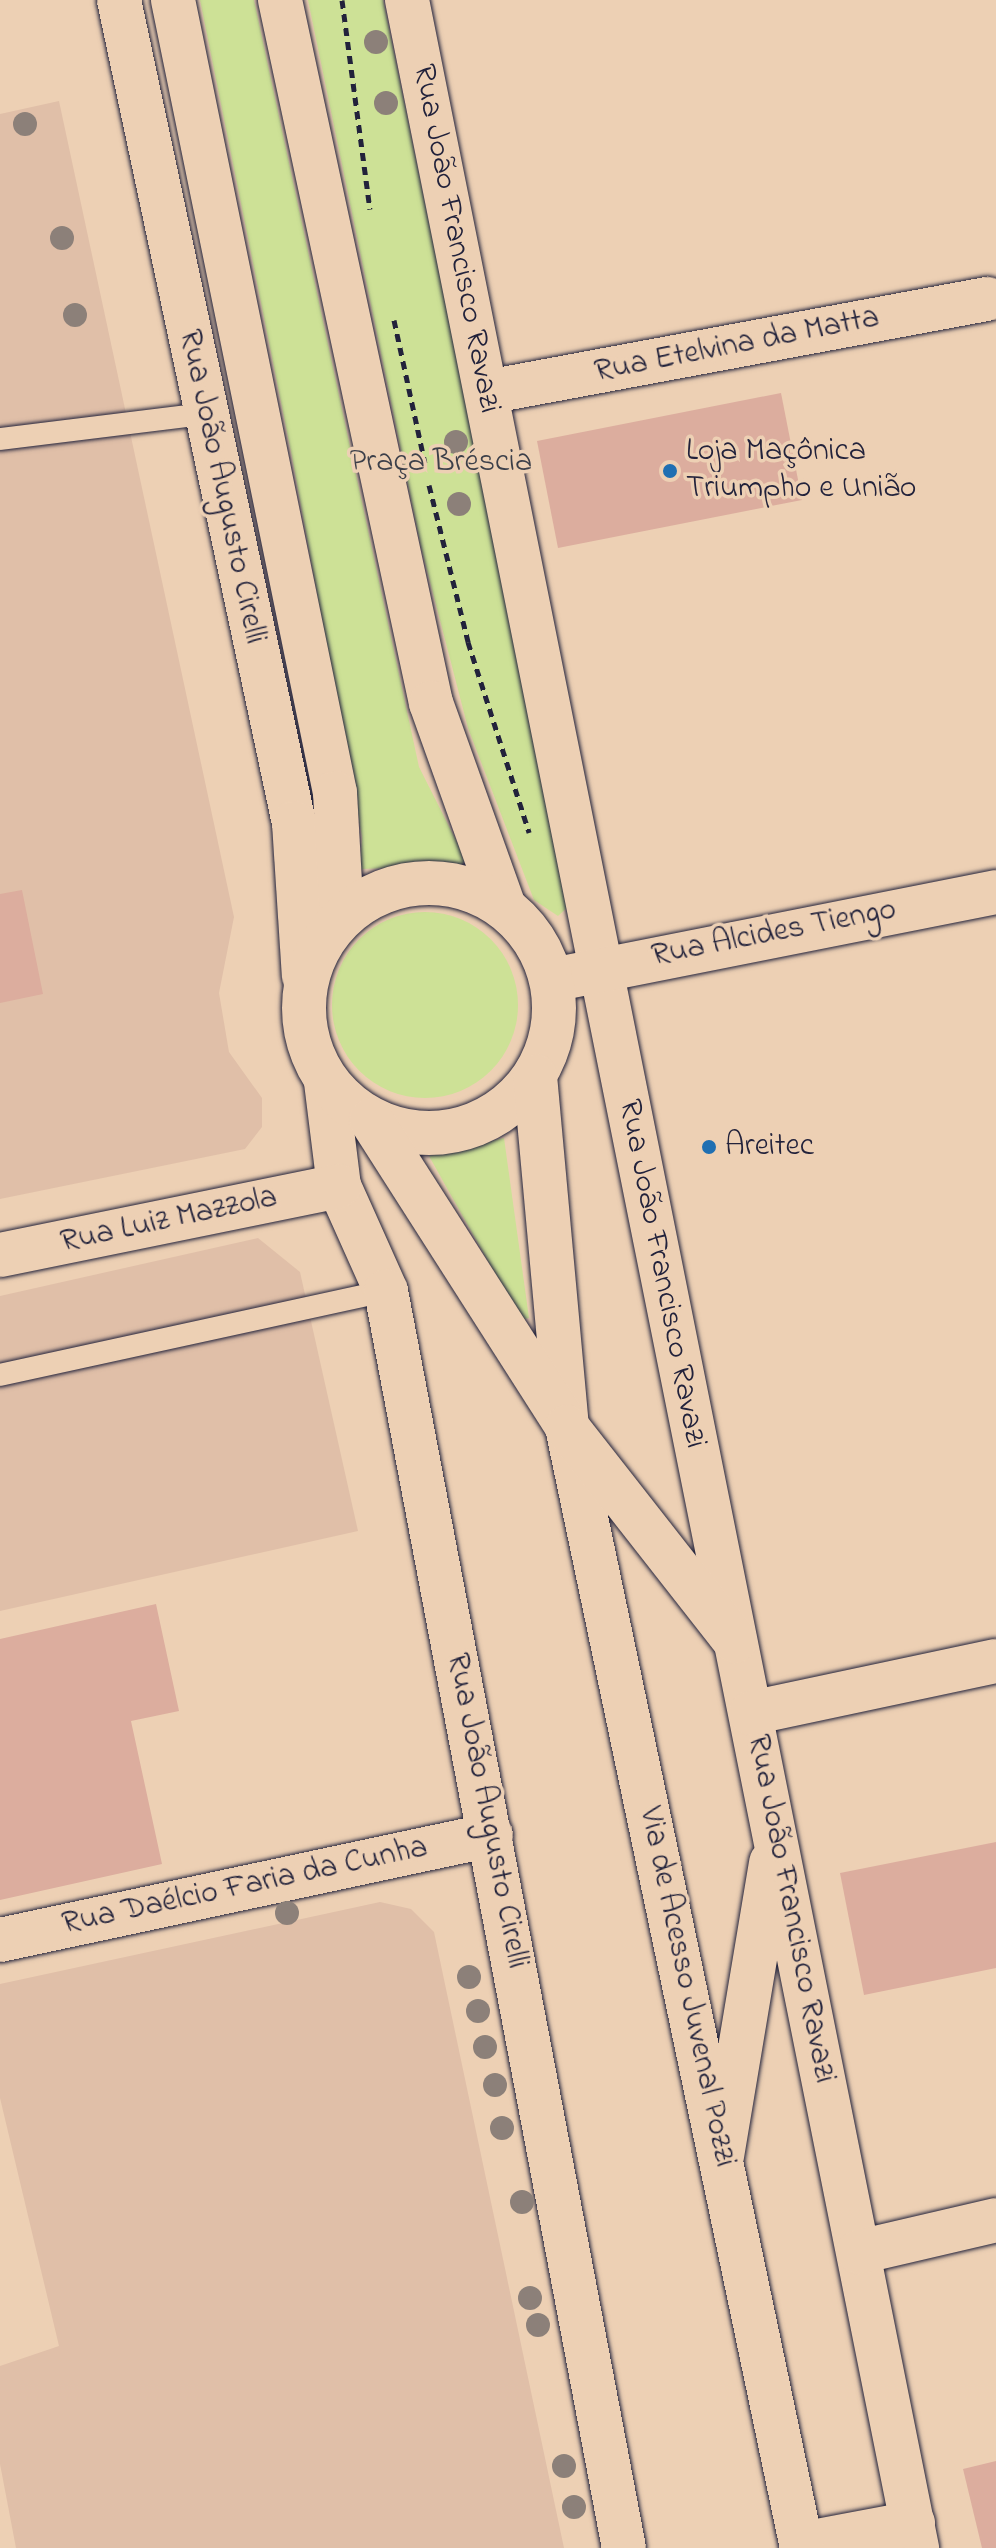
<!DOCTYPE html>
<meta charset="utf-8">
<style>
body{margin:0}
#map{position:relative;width:996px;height:2548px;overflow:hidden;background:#edd0b4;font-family:"Indie Flower",sans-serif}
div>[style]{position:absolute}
.built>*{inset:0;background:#e0bfa8}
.green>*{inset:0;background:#cde196}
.round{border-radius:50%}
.building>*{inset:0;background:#dcad9e}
.path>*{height:5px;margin-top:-2.5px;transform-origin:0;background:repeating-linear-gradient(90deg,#22223b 0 8px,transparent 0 14px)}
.roads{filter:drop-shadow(0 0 2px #22223b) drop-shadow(0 0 2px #22223b)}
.service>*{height:22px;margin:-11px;padding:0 11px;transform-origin:11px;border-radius:11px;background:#edd0b4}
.minor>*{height:44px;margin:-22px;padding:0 22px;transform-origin:22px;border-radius:22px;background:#edd0b4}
.secondary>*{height:44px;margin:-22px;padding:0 22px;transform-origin:22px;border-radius:22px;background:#edd0b4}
.secondary>.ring{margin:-22px;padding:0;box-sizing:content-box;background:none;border:44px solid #edd0b4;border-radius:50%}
.trees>*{width:24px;height:24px;margin:-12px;border-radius:50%;background:#8c8079}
.dots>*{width:22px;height:22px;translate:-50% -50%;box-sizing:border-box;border:4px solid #edd0b4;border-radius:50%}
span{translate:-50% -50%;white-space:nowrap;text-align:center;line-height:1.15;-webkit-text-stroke:7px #edd0b4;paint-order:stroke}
.street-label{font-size:32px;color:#22223b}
.poi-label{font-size:32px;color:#22223b}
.left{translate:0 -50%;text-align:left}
.park-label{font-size:32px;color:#3c3f49}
</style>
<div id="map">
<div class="built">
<div style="clip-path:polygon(59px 101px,234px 917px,219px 993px,229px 1052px,262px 1098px,262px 1127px,245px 1149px,0 1199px,0 114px)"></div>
<div style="clip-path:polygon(258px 1238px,300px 1272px,358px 1531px,0 1611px,0 1296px)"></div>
<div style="clip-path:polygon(380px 1902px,411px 1909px,434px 1932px,564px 2548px,16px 2548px,0 2464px,0 2366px,59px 2346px,0 2098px,0 1984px)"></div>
</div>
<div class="green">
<div style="clip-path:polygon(200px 0,254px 0,419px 767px,466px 860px,460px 866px,360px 869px,362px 837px,292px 457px)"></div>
<div style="clip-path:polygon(308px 0,383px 0,570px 905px,558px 916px,534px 900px,468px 728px,421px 547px)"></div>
<div class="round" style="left:332px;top:912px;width:186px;height:186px"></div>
<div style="clip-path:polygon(504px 1138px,529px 1318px,521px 1320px,429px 1156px)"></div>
</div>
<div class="building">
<div style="clip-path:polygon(781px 393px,802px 500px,558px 548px,537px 441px)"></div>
<div style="clip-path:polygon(22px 890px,43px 994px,0 1003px,0 894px)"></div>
<div style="clip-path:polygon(156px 1604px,179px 1711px,131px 1721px,162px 1864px,0 1900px,0 1639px)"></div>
<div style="clip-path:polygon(996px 1842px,996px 1968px,864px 1995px,840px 1873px)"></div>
<div style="clip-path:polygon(996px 2461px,996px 2548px,982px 2548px,963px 2469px)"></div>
</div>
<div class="path">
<div style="left:342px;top:0;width:211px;rotate:82.4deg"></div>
<div style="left:394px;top:320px;width:146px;rotate:77.8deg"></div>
<div style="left:429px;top:485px;width:162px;rotate:76deg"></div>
<div style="left:468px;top:642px;width:200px;rotate:72.2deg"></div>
</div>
<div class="roads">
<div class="service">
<div style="left:0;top:439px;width:207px;rotate:-7deg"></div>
<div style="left:0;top:1375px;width:395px;rotate:-12.3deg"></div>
</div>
<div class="minor">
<div style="left:119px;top:0;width:841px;rotate:78deg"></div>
<div style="left:294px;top:823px;width:153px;rotate:86.3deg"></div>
<div style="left:407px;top:0;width:2599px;rotate:78.68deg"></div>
<div style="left:487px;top:392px;width:509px;rotate:-10.54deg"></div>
<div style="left:552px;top:980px;width:453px;rotate:-11.2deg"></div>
<div style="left:326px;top:1082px;width:105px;rotate:82.9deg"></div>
<div style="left:339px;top:1186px;width:115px;rotate:65.9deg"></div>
<div style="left:386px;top:1291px;width:1279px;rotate:79.28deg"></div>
<div style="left:0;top:1255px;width:346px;rotate:-11.5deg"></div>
<div style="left:751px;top:1713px;width:250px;rotate:-12deg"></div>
<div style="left:0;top:1940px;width:502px;rotate:-12.07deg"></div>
<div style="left:722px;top:2156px;width:298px;rotate:-80.5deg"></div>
<div style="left:859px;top:2252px;width:141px;rotate:-13.1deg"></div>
<div style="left:801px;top:2544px;width:114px;rotate:-10.6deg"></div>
</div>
<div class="secondary">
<div style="left:173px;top:0;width:809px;rotate:78.45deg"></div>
<div style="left:335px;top:793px;width:124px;rotate:86.8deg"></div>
<div style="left:280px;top:0;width:719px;rotate:77.88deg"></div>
<div style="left:431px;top:703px;width:217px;rotate:70.3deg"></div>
<div class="ring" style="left:304px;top:883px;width:206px;height:206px"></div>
<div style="left:535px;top:1076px;width:352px;rotate:84.8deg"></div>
<div style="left:567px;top:1427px;width:1145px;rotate:78.16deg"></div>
<div style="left:371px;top:1120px;width:364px;rotate:57.4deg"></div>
<div style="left:567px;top:1427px;width:272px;rotate:51.9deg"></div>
</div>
</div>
<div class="trees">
<div style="left:376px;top:42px"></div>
<div style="left:386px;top:103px"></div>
<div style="left:25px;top:124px"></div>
<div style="left:62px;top:238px"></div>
<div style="left:75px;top:315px"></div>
<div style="left:456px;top:442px"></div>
<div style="left:459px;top:504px"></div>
<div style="left:287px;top:1913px"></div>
<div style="left:469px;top:1977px"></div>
<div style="left:478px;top:2011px"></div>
<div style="left:485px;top:2047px"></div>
<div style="left:495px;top:2085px"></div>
<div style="left:502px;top:2128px"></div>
<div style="left:522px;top:2202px"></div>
<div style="left:530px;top:2298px"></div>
<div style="left:538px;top:2325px"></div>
<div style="left:564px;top:2466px"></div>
<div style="left:574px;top:2507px"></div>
</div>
<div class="dots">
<div style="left:670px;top:471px;background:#1f6fb2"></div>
<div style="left:709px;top:1147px;background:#1f6fb2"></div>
</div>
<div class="street-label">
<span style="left:455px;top:239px;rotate:79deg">Rua João Francisco Ravazi</span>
<span style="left:737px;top:346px;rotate:-11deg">Rua Etelvina da Matta</span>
<span style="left:221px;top:487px;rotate:78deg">Rua João Augusto Cirelli</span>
<span style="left:774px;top:934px;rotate:-11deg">Rua Alcides Tiengo</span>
<span style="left:169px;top:1221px;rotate:-12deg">Rua Luiz Mazzola</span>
<span style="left:661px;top:1274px;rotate:79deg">Rua João Francisco Ravazi</span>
<span style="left:486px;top:1811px;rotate:79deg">Rua João Augusto Cirelli</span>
<span style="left:245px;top:1887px;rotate:-12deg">Rua Daélcio Faria da Cunha</span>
<span style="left:790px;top:1909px;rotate:79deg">Rua João Francisco Ravazi</span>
<span style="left:686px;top:1987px;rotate:78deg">Via de Acesso Juvenal Pozzi</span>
</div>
<div class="poi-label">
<span class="left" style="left:686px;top:471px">Loja Maçônica<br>Triumpho e União</span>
<span class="left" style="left:725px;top:1147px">Areitec</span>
</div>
<div class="park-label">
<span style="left:441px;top:463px">Praça Bréscia</span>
</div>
</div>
